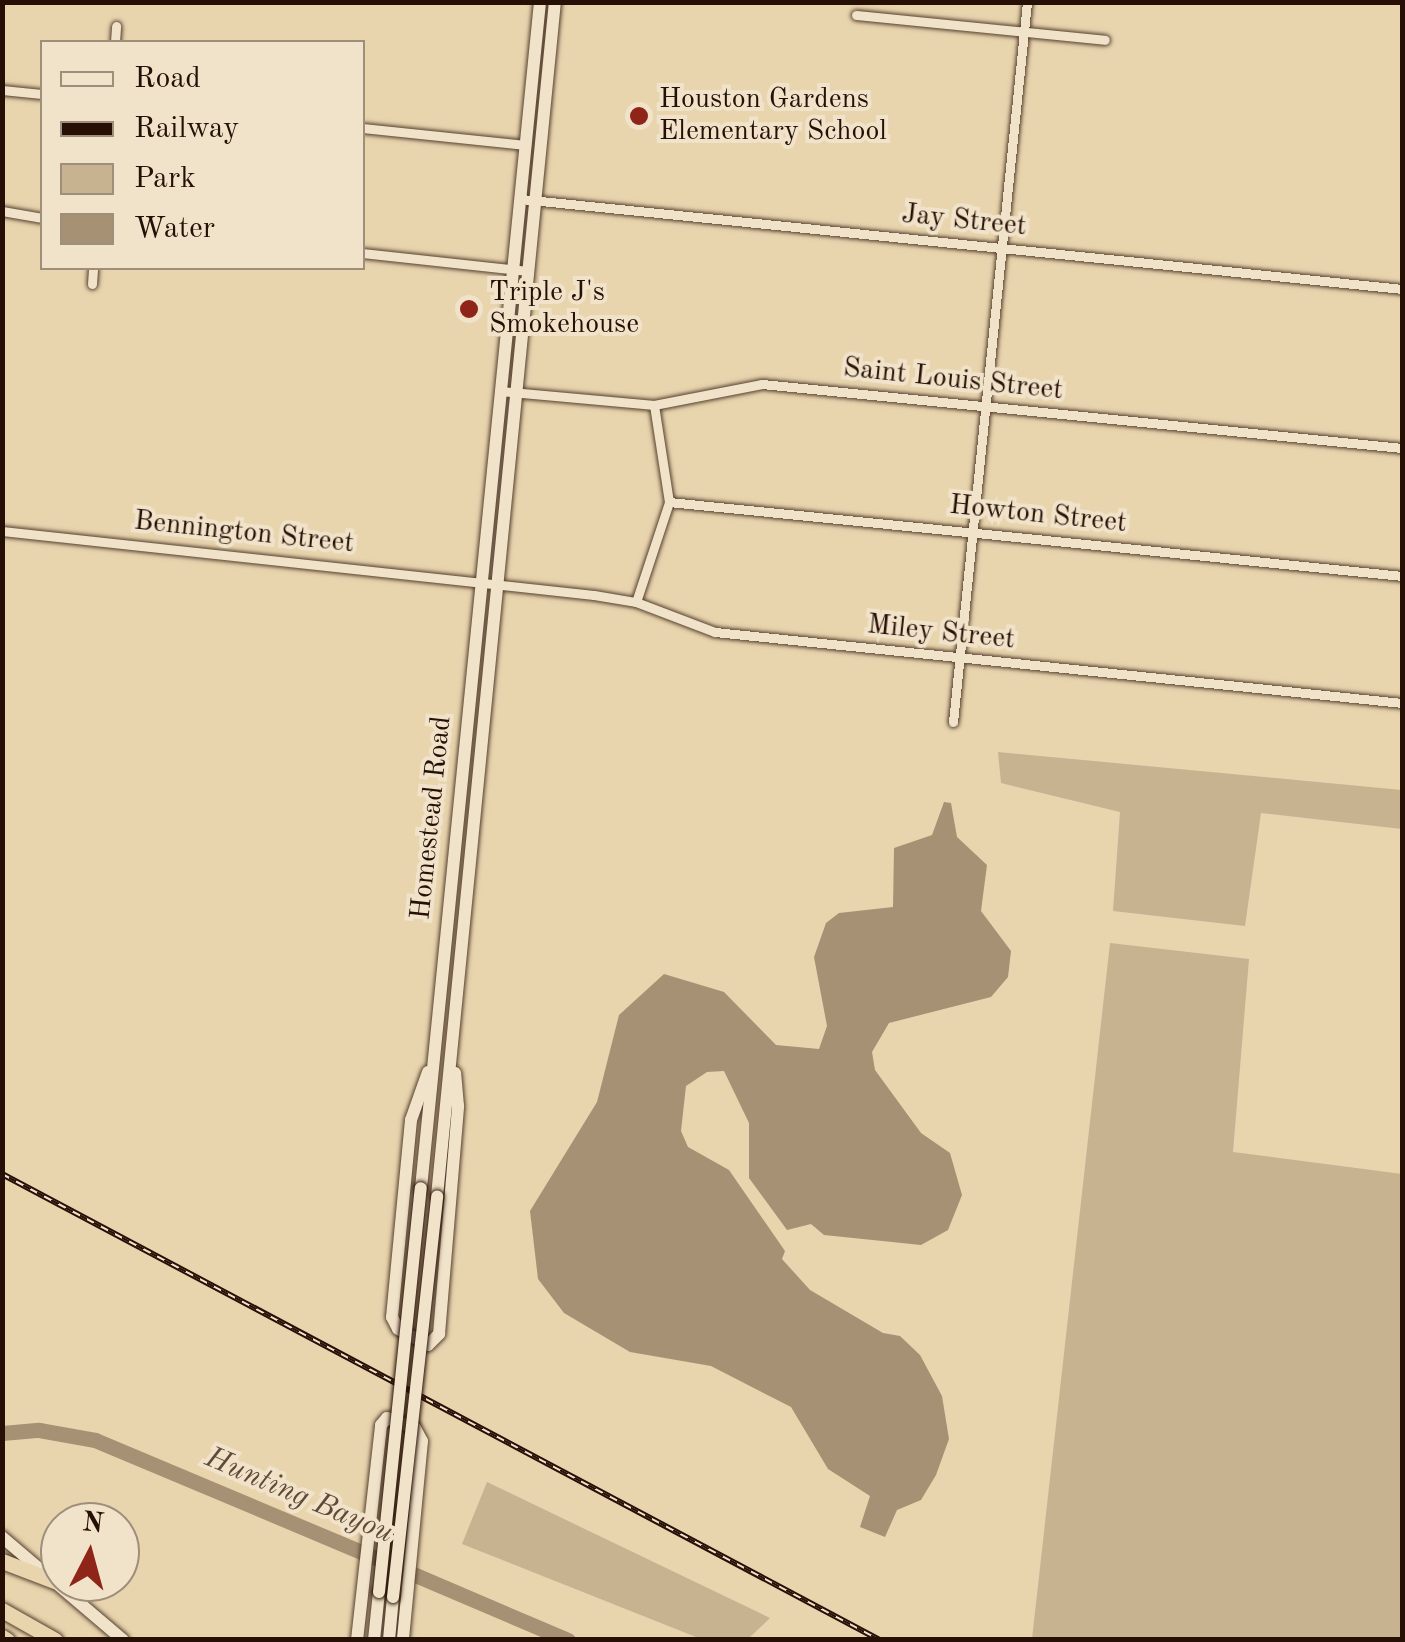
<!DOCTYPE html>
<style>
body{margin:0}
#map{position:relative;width:1405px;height:1642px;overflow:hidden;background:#e8d4ad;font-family:"Old Standard TT",serif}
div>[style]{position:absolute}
.green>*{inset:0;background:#c7b390}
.water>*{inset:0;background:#a69174}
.river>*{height:15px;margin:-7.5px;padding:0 7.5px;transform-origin:7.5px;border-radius:7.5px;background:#a69174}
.roads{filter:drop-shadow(0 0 2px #56402f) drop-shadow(0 0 2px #56402f)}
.street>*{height:9px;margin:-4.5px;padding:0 4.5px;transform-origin:4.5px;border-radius:4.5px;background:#f0e3ca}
.secondary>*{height:12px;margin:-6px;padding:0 6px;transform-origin:6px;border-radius:6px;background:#f0e3ca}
.highway>*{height:15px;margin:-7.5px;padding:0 7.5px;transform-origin:7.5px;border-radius:7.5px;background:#e8d4ad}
.rail>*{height:6px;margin-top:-3px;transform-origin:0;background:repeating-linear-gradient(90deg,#f0e3ca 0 8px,#260f05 0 16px);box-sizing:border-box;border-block:2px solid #260f05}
.bridges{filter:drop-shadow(0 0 2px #260f05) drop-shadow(0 0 2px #260f05)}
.secondary-bridge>*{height:12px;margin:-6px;padding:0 6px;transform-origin:6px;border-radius:6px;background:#f0e3ca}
.dots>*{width:28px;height:28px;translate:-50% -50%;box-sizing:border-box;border:5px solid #f0e3ca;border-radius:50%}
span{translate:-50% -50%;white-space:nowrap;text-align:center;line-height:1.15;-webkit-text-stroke:8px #f0e3ca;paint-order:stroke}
.poi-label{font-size:28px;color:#260f05}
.left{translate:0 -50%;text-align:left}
.street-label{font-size:28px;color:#260f05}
.water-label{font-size:30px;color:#604a37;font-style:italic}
.frame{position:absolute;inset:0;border:5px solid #260f05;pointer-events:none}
.legend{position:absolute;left:40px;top:40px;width:325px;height:230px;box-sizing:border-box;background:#f0e3ca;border:2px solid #9f8e7b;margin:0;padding:12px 18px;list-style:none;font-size:30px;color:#260f05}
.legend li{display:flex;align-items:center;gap:20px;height:50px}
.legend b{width:50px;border:2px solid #9f8e7b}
.north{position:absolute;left:40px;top:1502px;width:100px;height:100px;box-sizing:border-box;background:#f0e3ca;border:2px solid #9f8e7b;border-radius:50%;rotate:6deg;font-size:28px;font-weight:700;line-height:40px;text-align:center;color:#260f05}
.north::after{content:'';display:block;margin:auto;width:35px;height:45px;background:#8f2418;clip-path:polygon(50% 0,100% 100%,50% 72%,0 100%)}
</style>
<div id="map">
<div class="green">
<div style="clip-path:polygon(998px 752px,1402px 790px,1402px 829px,1261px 813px,1245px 926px,1113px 911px,1120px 812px,1001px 783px)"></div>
<div style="clip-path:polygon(1110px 943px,1249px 959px,1233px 1152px,1402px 1174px,1402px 1639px,1032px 1639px)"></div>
<div style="clip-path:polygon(487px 1482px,770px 1618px,748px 1639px,701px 1639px,462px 1544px)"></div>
</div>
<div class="water">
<div style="clip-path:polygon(944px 802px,951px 803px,957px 837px,987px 865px,981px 911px,1011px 951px,1008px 977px,991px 997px,889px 1023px,872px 1052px,875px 1070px,921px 1133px,950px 1153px,962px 1195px,948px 1230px,921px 1245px,824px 1235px,811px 1224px,787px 1230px,749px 1178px,749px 1123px,724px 1071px,707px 1072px,686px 1086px,681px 1131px,688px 1147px,729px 1170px,785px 1251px,782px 1259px,810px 1290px,883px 1333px,900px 1336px,920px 1355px,942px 1396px,949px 1439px,936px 1475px,921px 1500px,897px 1510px,885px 1537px,860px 1527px,870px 1496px,828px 1469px,791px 1407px,711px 1366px,630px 1352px,564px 1313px,538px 1279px,530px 1211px,597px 1102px,619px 1015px,664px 974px,724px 992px,776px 1045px,819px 1049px,827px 1026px,814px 957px,826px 923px,839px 913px,893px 907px,894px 848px,932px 835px)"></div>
</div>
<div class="river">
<div style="left:2px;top:1433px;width:37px;rotate:-5deg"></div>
<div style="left:39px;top:1430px;width:57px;rotate:10.1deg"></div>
<div style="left:95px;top:1440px;width:307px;rotate:22.8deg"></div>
<div style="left:399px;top:1568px;width:184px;rotate:23.1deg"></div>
</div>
<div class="roads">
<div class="street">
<div style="left:856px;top:15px;width:250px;rotate:5.7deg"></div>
<div style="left:115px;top:42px;width:16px;rotate:-86deg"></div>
<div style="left:2px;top:90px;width:40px;rotate:5.7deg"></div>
<div style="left:362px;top:128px;width:165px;rotate:5.9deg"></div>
<div style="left:521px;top:199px;width:886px;rotate:5.83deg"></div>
<div style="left:2px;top:211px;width:41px;rotate:9.9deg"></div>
<div style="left:362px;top:253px;width:167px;rotate:6.2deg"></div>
<div style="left:92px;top:284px;width:16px;rotate:-86deg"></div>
<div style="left:500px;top:391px;width:155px;rotate:5.2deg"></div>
<div style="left:654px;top:405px;width:110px;rotate:-11deg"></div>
<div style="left:762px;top:384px;width:643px;rotate:5.71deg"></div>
<div style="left:669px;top:502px;width:737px;rotate:5.76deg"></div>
<div style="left:2px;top:531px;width:595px;rotate:6.17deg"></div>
<div style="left:594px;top:595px;width:43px;rotate:9.5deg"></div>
<div style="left:636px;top:602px;width:85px;rotate:20.8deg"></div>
<div style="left:715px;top:632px;width:691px;rotate:5.9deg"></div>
<div style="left:636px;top:602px;width:105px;rotate:-71.7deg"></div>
<div style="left:669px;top:502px;width:98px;rotate:-98.8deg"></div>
<div style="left:953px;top:722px;width:724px;rotate:-84.13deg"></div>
</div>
<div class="secondary">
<div style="left:428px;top:1072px;width:51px;rotate:109.5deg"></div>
<div style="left:411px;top:1120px;width:198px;rotate:95.5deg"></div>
<div style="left:392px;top:1317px;width:13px;rotate:63deg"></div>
<div style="left:398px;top:1329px;width:34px;rotate:28deg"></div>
<div style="left:428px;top:1345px;width:16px;rotate:-45deg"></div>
<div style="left:439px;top:1334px;width:229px;rotate:-85.2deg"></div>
<div style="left:458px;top:1106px;width:33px;rotate:-95deg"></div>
<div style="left:421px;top:1188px;width:1192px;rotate:-84.27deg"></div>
<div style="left:437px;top:1196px;width:1200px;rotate:-84.36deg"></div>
<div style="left:2px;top:1537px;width:159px;rotate:40.4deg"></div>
<div style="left:357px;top:1640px;width:216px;rotate:-83.6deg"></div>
<div style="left:381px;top:1425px;width:9px;rotate:-49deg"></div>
<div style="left:387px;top:1418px;width:30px;rotate:20deg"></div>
<div style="left:415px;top:1428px;width:15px;rotate:62deg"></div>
<div style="left:422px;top:1441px;width:200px;rotate:95.5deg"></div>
<div style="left:374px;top:1640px;width:48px;rotate:-84.1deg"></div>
<div style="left:389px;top:1640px;width:43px;rotate:-84.7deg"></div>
</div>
<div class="highway">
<div style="left:2px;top:1561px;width:56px;rotate:21deg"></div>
<div style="left:2px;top:1610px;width:61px;rotate:29.5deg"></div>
<div style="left:2px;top:1637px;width:6px;rotate:31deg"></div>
</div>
</div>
<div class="rail">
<div style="left:2px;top:1174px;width:994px;rotate:27.96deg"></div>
</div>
<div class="bridges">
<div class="secondary-bridge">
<div style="left:379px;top:1592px;width:406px;rotate:-84.1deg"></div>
<div style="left:393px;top:1597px;width:403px;rotate:-83.7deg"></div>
</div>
</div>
<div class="dots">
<div style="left:639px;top:116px;background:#8f2418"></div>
<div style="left:469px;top:309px;background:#8f2418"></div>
</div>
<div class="poi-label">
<span class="left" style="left:659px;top:116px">Houston Gardens<br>Elementary School</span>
<span class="left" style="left:489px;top:309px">Triple J's<br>Smokehouse</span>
</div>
<div class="street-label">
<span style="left:964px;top:221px;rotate:6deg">Jay Street</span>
<span style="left:953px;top:380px;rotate:6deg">Saint Louis Street</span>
<span style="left:1038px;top:515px;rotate:6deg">Howton Street</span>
<span style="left:244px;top:533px;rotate:6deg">Bennington Street</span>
<span style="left:941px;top:633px;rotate:6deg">Miley Street</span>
<span style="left:432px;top:818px;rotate:-84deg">Homestead Road</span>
</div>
<div class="water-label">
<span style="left:299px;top:1496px;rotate:23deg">Hunting Bayou</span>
</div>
<div class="frame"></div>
<ul class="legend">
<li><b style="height:12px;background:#f0e3ca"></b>Road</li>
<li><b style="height:12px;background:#260f05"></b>Railway</li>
<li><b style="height:28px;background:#c7b390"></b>Park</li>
<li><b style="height:28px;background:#a69174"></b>Water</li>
</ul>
<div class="north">N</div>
</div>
